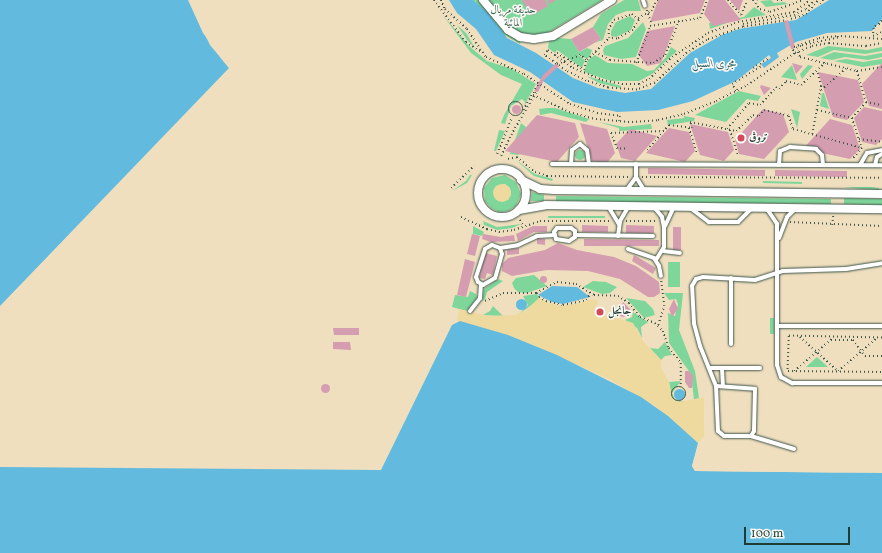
<!DOCTYPE html>
<meta charset="utf-8">
<style>
body{margin:0}
#map{position:relative;width:882px;height:553px;overflow:hidden;background:#efdfbf;font-family:Vollkorn,Amiri,serif}
div>[style]{position:absolute}
.green>*{inset:0;background:#7fd69b}
.round{border-radius:50%}
.sand>*{inset:0;background:#eeda9e}
.water>*{inset:0;background:#62badf}
.pier>*{inset:0;background:#efdfbf}
.building>*{inset:0;background:#d59db0}
.path>*{height:1.5px;margin-top:-0.75px;transform-origin:0;background:repeating-linear-gradient(90deg,#3e5549 0 1px,transparent 0 4px)}
.path>.ring{margin:-0.75px;padding:0;box-sizing:content-box;background:none;border:1.5px solid #3e5549;border-radius:50%}
.roads{filter:drop-shadow(0 0 1px #3e5549) drop-shadow(0 0 1px #3e5549)}
.service>*{height:4px;margin:-2px;padding:0 2px;transform-origin:2px;border-radius:2px;background:#fff}
.minor>*{height:8px;margin:-4px;padding:0 4px;transform-origin:4px;border-radius:4px;background:#fff}
.minor>.ring{margin:-4px;padding:0;box-sizing:content-box;background:none;border:8px solid #fff;border-radius:50%}
.path-bridge>*{height:1.5px;margin-top:-0.75px;transform-origin:0;background:repeating-linear-gradient(90deg,#3e5549 0 1px,transparent 0 4px)}
.dots>*{width:11px;height:11px;translate:-50% -50%;box-sizing:border-box;border:2px solid #fdfcf7;border-radius:50%}
span{translate:-50% -50%;white-space:nowrap;text-align:center;line-height:1.15;-webkit-text-stroke:3px #fdfcf7;paint-order:stroke}
.park-label{font-size:11px;color:#37634e}
.poi-label{font-size:11px;color:#1f3d34;font-weight:700}
.left{translate:0 -50%;text-align:left}
.water-label{font-size:12px;color:#336267;font-style:italic}
.scale{position:absolute;left:744px;top:527px;width:106px;height:18px;box-sizing:border-box;border:2px solid #1f3d34;border-top:0;padding-left:5px;font-size:12px;line-height:14px;white-space:nowrap;color:#1f3d34;-webkit-text-stroke:3px #fdfcf7;paint-order:stroke}
</style>
<div id="map">
<div class="green">
<div style="clip-path:polygon(473px 0,602px 0,549px 32px,537px 35px,523px 33px,520px 44px,502px 33px,493px 19px)"></div>
<div style="clip-path:polygon(624px 0,638px 0,641px 11px,627px 11px,616px 15px,608px 24px,603px 40px,594px 43px,601px 39px,593px 27px,601px 14px)"></div>
<div style="clip-path:polygon(771px 0,774px 3px,784px 2px,788px 4px,766px 7px,760px 1px)"></div>
<div style="clip-path:polygon(754px 7px,766px 15px,735px 20px,710px 29px,709px 23px,744px 17px)"></div>
<div style="clip-path:polygon(442px 14px,469px 46px,487px 61px,512px 69px,536px 84px,524px 106px,525px 102px,522px 99px,511px 106px,505px 124px,501px 123px,504px 115px,522px 84px,501px 75px,471px 53px)"></div>
<div style="clip-path:polygon(630px 16px,635px 20px,631px 30px,616px 37px,611px 36px,611px 31px,616px 22px)"></div>
<div style="clip-path:polygon(643px 22px,646px 29px,636px 57px,621px 59px,604px 55px,603px 50px,605px 46px,628px 38px)"></div>
<div style="clip-path:polygon(457px 25px,466px 33px,475px 48px,467px 40px)"></div>
<div style="clip-path:polygon(558px 38px,571px 39px,579px 52px,587px 48px,592px 50px,590px 56px,587px 59px,577px 54px,585px 60px,582px 68px,557px 50px,555px 53px,548px 48px,549px 41px)"></div>
<div style="clip-path:polygon(828px 46px,867px 50px,882px 47px,882px 51px,865px 54px,834px 50px,818px 57px,806px 55px)"></div>
<div style="clip-path:polygon(671px 47px,677px 51px,652px 74px,639px 81px,611px 81px,584px 72px,588px 60px,595px 55px,608px 63px,632px 64px,647px 71px,654px 70px,666px 57px)"></div>
<div style="clip-path:polygon(834px 52px,865px 56px,882px 53px,882px 57px,868px 60px,845px 57px,832px 60px,820px 58px)"></div>
<div style="clip-path:polygon(846px 59px,863px 62px,882px 59px,882px 64px,863px 67px,834px 61px)"></div>
<div style="clip-path:polygon(792px 65px,797px 80px,781px 77px)"></div>
<div style="clip-path:polygon(808px 65px,813px 66px,802px 79px,800px 74px)"></div>
<div style="clip-path:polygon(586px 76px,621px 86px,620px 88px,599px 83px)"></div>
<div style="clip-path:polygon(739px 91px,761px 96px,758px 101px,747px 99px,726px 122px,695px 115px)"></div>
<div style="clip-path:polygon(822px 93px,824px 93px,829px 109px,820px 106px)"></div>
<div style="clip-path:polygon(547px 108px,555px 108px,589px 119px,586px 122px,551px 113px,540px 115px,539px 109px)"></div>
<div style="clip-path:polygon(791px 109px,800px 112px,797px 128px)"></div>
<div style="clip-path:polygon(684px 116px,695px 118px,694px 121px,668px 125px,667px 120px,684px 118px)"></div>
<div style="clip-path:polygon(598px 122px,624px 127px,651px 124px,652px 129px,619px 131px,619px 128px)"></div>
<div style="clip-path:polygon(521px 123px,526px 127px,519px 155px,510px 154px)"></div>
<div style="clip-path:polygon(499px 130px,505px 131px,496px 151px,494px 151px)"></div>
<div class="round" style="left:575px;top:150px;width:10px;height:10px"></div>
<div style="clip-path:polygon(516px 160px,535px 174px,553px 179px,552px 181px,534px 176px)"></div>
<div style="clip-path:polygon(470px 175px,472px 175px,467px 183px,452px 191px,466px 181px)"></div>
<div style="clip-path:polygon(evenodd,505px 175px,516px 182px,521px 194px,516px 206px,508px 211px,499px 212px,491px 208px,485px 201px,484px 188px,492px 178px,505px 175px,505px 184px,510px 188px,511px 194px,508px 200px,493px 192px,496px 186px,505px 184px)"></div>
<div style="clip-path:polygon(763px 181px,802px 182px,802px 184px,763px 183px)"></div>
<div style="clip-path:polygon(844px 187px,871px 187px,879px 188px,879px 191px)"></div>
<div style="clip-path:polygon(532px 192px,544px 195px,544px 201px,531px 201px)"></div>
<div style="clip-path:polygon(556px 196px,831px 199px,831px 204px,556px 201px)"></div>
<div style="clip-path:polygon(844px 198px,882px 199px,882px 205px,844px 204px)"></div>
<div style="clip-path:polygon(548px 216px,605px 216px,605px 218px,548px 218px)"></div>
<div style="clip-path:polygon(483px 221px,497px 227px,521px 224px,512px 228px,497px 230px,484px 225px)"></div>
<div style="clip-path:polygon(473px 226px,484px 232px,482px 236px,473px 234px)"></div>
<div style="clip-path:polygon(668px 262px,680px 262px,680px 287px,668px 287px)"></div>
<div style="clip-path:polygon(534px 275px,547px 286px,527px 293px,518px 292px,514px 288px,512px 283px,516px 278px)"></div>
<div style="clip-path:polygon(498px 279px,503px 281px,487px 292px,485px 299px,482px 301px,484px 289px)"></div>
<div style="clip-path:polygon(593px 281px,606px 282px,617px 287px,610px 293px,602px 294px,583px 287px)"></div>
<div style="clip-path:polygon(470px 291px,476px 294px,477px 298px,467px 311px,452px 307px,455px 295px,468px 297px)"></div>
<div style="clip-path:polygon(664px 293px,683px 293px,679px 330px,695px 371px,699px 398px,694px 400px,691px 374px,669px 343px,668px 313px,675px 316px,678px 304px,676px 299px,669px 300px)"></div>
<div style="clip-path:polygon(537px 294px,539px 298px,536px 302px,519px 314px,528px 305px,523px 296px)"></div>
<div style="clip-path:polygon(626px 298px,645px 301px,653px 309px,655px 315px,644px 318px)"></div>
<div style="clip-path:polygon(493px 306px,503px 316px,483px 315px,490px 311px)"></div>
<div style="clip-path:polygon(633px 312px,648px 322px,641px 327px,642px 338px,637px 328px,625px 320px,632px 317px)"></div>
<div style="clip-path:polygon(770px 318px,774px 318px,774px 334px,770px 334px)"></div>
<div style="clip-path:polygon(665px 342px,672px 355px,665px 356px,661px 360px,650px 348px,658px 349px)"></div>
<div style="clip-path:polygon(817px 357px,828px 367px,806px 367px)"></div>
<div style="clip-path:polygon(681px 381px,672px 393px,675px 400px,684px 402px,678px 403px,672px 398px,669px 382px)"></div>
</div>
<div class="sand">
<div class="round" style="left:493px;top:184px;width:18px;height:18px"></div>
<div style="clip-path:polygon(539px 298px,549px 303px,564px 306px,594px 299px,598px 302px,594px 309px,597px 316px,611px 316px,633px 323px,643px 341px,661px 360px,661px 368px,669px 382px,673px 400px,681px 402px,704px 397px,704px 436px,698px 443px,655px 406px,611px 380px,533px 345px,457px 321px,459px 309px,488px 316px,515px 315px,525px 311px)"></div>
</div>
<div class="water">
<div style="clip-path:polygon(0 0,188px 0,210px 45px,229px 68px,0 306px)"></div>
<div style="clip-path:polygon(449px 0,473px 0,489px 14px,507px 38px,536px 53px,573px 78px,598px 88px,625px 93px,651px 89px,690px 53px,722px 35px,739px 29px,796px 20px,829px 0,882px 0,882px 19px,872px 31px,827px 33px,796px 42px,777px 53px,779px 57px,764px 68px,761px 64px,771px 58px,769px 55px,736px 81px,693px 101px,658px 110px,617px 112px,573px 102px,530px 72px,494px 55px,476px 29px,457px 13px)"></div>
<div style="clip-path:polygon(552px 286px,577px 287px,590px 297px,563px 304px,552px 302px,538px 295px)"></div>
<div class="round" style="left:515.5px;top:298.5px;width:11px;height:11px"></div>
<div style="clip-path:polygon(460px 321px,508px 335px,557px 355px,641px 397px,668px 416px,698px 443px,692px 466px,695px 471px,882px 473px,882px 553px,0 553px,0 467px,381px 470px,452px 325px)"></div>
<div class="round" style="left:673.5px;top:388.5px;width:11px;height:11px"></div>
</div>
<div class="pier">
<div style="clip-path:polygon(188px 0,205px 32px,230px 70px,203px 33px)"></div>
<div style="clip-path:polygon(699px 442px,696px 469px,882px 473px,695px 471px,692px 466px)"></div>
</div>
<div class="building">
<div style="clip-path:polygon(522px 0,545px 0,548px 6px,531px 16px)"></div>
<div style="clip-path:polygon(547px 0,556px 0,549px 4px)"></div>
<div style="clip-path:polygon(658px 0,705px 0,700px 13px,650px 22px)"></div>
<div style="clip-path:polygon(709px 0,725px 0,741px 20px,713px 26px,704px 14px)"></div>
<div style="clip-path:polygon(730px 0,743px 0,739px 11px)"></div>
<div style="clip-path:polygon(788px 20px,795px 48px,791px 49px,784px 21px)"></div>
<div style="clip-path:polygon(675px 26px,661px 63px,647px 66px,638px 54px,647px 31px)"></div>
<div style="clip-path:polygon(593px 27px,601px 39px,579px 52px,571px 39px)"></div>
<div style="clip-path:polygon(556px 63px,559px 66px,544px 80px,538px 92px,534px 91px,543px 75px)"></div>
<div style="clip-path:polygon(792px 63px,803px 66px,796px 74px)"></div>
<div style="clip-path:polygon(882px 63px,882px 109px,869px 106px,862px 84px)"></div>
<div style="clip-path:polygon(818px 72px,858px 80px,864px 102px,847px 120px,833px 117px)"></div>
<div style="clip-path:polygon(761px 85px,771px 88px,764px 95px,760px 87px)"></div>
<div class="round" style="left:511.5px;top:104.5px;width:9px;height:9px"></div>
<div style="clip-path:polygon(864px 107px,882px 111px,882px 139px,876px 145px,862px 142px,854px 118px)"></div>
<div style="clip-path:polygon(763px 109px,783px 114px,789px 132px,764px 159px,739px 154px,735px 140px)"></div>
<div style="clip-path:polygon(537px 115px,575px 123px,579px 137px,557px 162px,505px 151px)"></div>
<div style="clip-path:polygon(830px 119px,852px 125px,860px 149px,850px 159px,803px 149px)"></div>
<div style="clip-path:polygon(580px 123px,607px 129px,615px 153px,606px 164px,592px 161px)"></div>
<div style="clip-path:polygon(690px 124px,728px 132px,734px 150px,724px 161px,700px 155px)"></div>
<div style="clip-path:polygon(669px 128px,689px 132px,695px 151px,685px 162px,646px 153px)"></div>
<div style="clip-path:polygon(630px 129px,657px 136px,635px 161px,621px 158px,616px 144px)"></div>
<div style="clip-path:polygon(648px 168px,765px 170px,765px 176px,648px 174px)"></div>
<div style="clip-path:polygon(775px 170px,847px 171px,847px 177px,775px 176px)"></div>
<div style="clip-path:polygon(582px 225px,608px 226px,608px 232px,582px 232px)"></div>
<div style="clip-path:polygon(626px 225px,654px 226px,654px 233px,626px 233px)"></div>
<div style="clip-path:polygon(533px 226px,547px 226px,547px 232px,534px 232px,518px 241px,516px 234px)"></div>
<div style="clip-path:polygon(673px 227px,681px 227px,681px 250px,673px 250px)"></div>
<div style="clip-path:polygon(472px 234px,480px 236px,475px 256px,467px 254px)"></div>
<div style="clip-path:polygon(483px 234px,501px 237px,514px 235px,515px 241px,491px 242px,482px 239px)"></div>
<div style="clip-path:polygon(537px 238px,545px 239px,545px 245px,537px 244px)"></div>
<div style="clip-path:polygon(584px 239px,659px 240px,659px 246px,584px 246px)"></div>
<div style="clip-path:polygon(558px 243px,577px 250px,614px 257px,636px 266px,659px 282px,660px 293px,654px 297px,648px 297px,620px 279px,588px 271px,547px 270px,512px 276px,502px 271px,502px 264px,508px 258px,545px 250px)"></div>
<div style="clip-path:polygon(519px 248px,519px 254px,507px 255px,507px 250px)"></div>
<div style="clip-path:polygon(485px 253px,497px 256px,493px 275px,487px 273px,485px 279px,479px 278px)"></div>
<div style="clip-path:polygon(634px 255px,656px 268px,653px 274px,632px 261px)"></div>
<div style="clip-path:polygon(465px 259px,475px 262px,466px 297px,457px 295px)"></div>
<div class="round" style="left:539.5px;top:275.5px;width:7px;height:7px"></div>
<div style="clip-path:polygon(674px 299px,678px 309px,672px 317px,669px 309px)"></div>
<div style="clip-path:polygon(623px 302px,630px 309px,626px 316px,623px 317px,618px 315px)"></div>
<div style="clip-path:polygon(333px 328px,359px 328px,359px 335px,334px 335px)"></div>
<div style="clip-path:polygon(333px 342px,350px 342px,351px 350px,333px 349px)"></div>
<div style="clip-path:polygon(685px 371px,689px 371px,693px 376px,692px 388px,689px 388px,685px 382px)"></div>
<div class="round" style="left:320.5px;top:383.5px;width:9px;height:9px"></div>
</div>
<div class="path">
<div style="left:434px;top:0;width:53px;rotate:52.7deg"></div>
<div style="left:466px;top:42px;width:17px;rotate:33deg"></div>
<div style="left:441px;top:0;width:10px;rotate:66deg"></div>
<div style="left:445px;top:9px;width:30px;rotate:42deg"></div>
<div style="left:467px;top:29px;width:34px;rotate:56deg"></div>
<div style="left:486px;top:57px;width:42px;rotate:24.1deg"></div>
<div style="left:524px;top:74px;width:55px;rotate:33.1deg"></div>
<div style="left:570px;top:104px;width:28px;rotate:18deg"></div>
<div style="left:597px;top:113px;width:23px;rotate:7deg"></div>
<div style="left:620px;top:116px;width:5px;rotate:101deg"></div>
<div style="left:728px;top:0;width:20px;rotate:49deg"></div>
<div style="left:741px;top:15px;width:16px;rotate:-68deg"></div>
<div style="left:753px;top:0;width:11px;rotate:52deg"></div>
<div style="left:760px;top:9px;width:10px;rotate:17deg"></div>
<div style="left:770px;top:12px;width:35px;rotate:-20deg"></div>
<div style="left:777px;top:0;width:7px"></div>
<div style="left:755px;top:4px;width:4px;rotate:-63deg"></div>
<div style="left:820px;top:4px;width:5px;rotate:-53deg"></div>
<div style="left:647px;top:10px;width:16px;rotate:72deg"></div>
<div style="left:632px;top:14px;width:9px;rotate:41deg"></div>
<div style="left:639px;top:20px;width:12px;rotate:121deg"></div>
<div style="left:633px;top:30px;width:18px;rotate:151deg"></div>
<div style="left:617px;top:39px;width:8px;rotate:-173deg"></div>
<div style="left:609px;top:38px;width:8px;rotate:-97deg"></div>
<div style="left:608px;top:30px;width:12px;rotate:-59deg"></div>
<div style="left:614px;top:20px;width:19px;rotate:-18deg"></div>
<div style="left:638px;top:18px;width:15px;rotate:-28deg"></div>
<div style="left:651px;top:11px;width:13px;rotate:-61deg"></div>
<div style="left:791px;top:19px;width:16px;rotate:-18deg"></div>
<div style="left:806px;top:14px;width:18px;rotate:-49deg"></div>
<div style="left:784px;top:21px;width:41px;rotate:171.7deg"></div>
<div style="left:743px;top:27px;width:3px;rotate:-90deg"></div>
<div style="left:743px;top:24px;width:52px;rotate:-10deg"></div>
<div style="left:794px;top:15px;width:13px;rotate:-27deg"></div>
<div style="left:806px;top:9px;width:12px;rotate:-48deg"></div>
<div style="left:882px;top:21px;width:11px;rotate:139deg"></div>
<div style="left:874px;top:28px;width:8px;rotate:97deg"></div>
<div style="left:873px;top:36px;width:10px;rotate:-24deg"></div>
<div style="left:879px;top:24px;width:3px;rotate:18deg"></div>
<div style="left:743px;top:27px;width:38px;rotate:160deg"></div>
<div style="left:707px;top:40px;width:24px;rotate:147deg"></div>
<div style="left:687px;top:53px;width:44px;rotate:136.8deg"></div>
<div style="left:655px;top:83px;width:19px;rotate:159deg"></div>
<div style="left:637px;top:90px;width:29px;rotate:-176deg"></div>
<div style="left:608px;top:88px;width:23px;rotate:-162deg"></div>
<div style="left:586px;top:81px;width:22px;rotate:-153deg"></div>
<div style="left:566px;top:71px;width:27px;rotate:-144deg"></div>
<div style="left:544px;top:55px;width:6px;rotate:-51deg"></div>
<div style="left:548px;top:50px;width:31px;rotate:36deg"></div>
<div style="left:573px;top:68px;width:31px;rotate:22deg"></div>
<div style="left:602px;top:80px;width:20px;rotate:11deg"></div>
<div style="left:622px;top:84px;width:17px"></div>
<div style="left:639px;top:84px;width:11px;rotate:-27deg"></div>
<div style="left:649px;top:79px;width:32px;rotate:-44deg"></div>
<div style="left:672px;top:57px;width:43px;rotate:-33.7deg"></div>
<div style="left:708px;top:33px;width:32px;rotate:-20deg"></div>
<div style="left:738px;top:22px;width:57px;rotate:-10.1deg"></div>
<div style="left:794px;top:12px;width:20px;rotate:-37deg"></div>
<div style="left:841px;top:36px;width:41px;rotate:4.2deg"></div>
<div style="left:794px;top:47px;width:27px;rotate:-20deg"></div>
<div style="left:819px;top:38px;width:19px;rotate:-6deg"></div>
<div style="left:838px;top:36px;width:2px;rotate:90deg"></div>
<div style="left:838px;top:38px;width:38px;rotate:168deg"></div>
<div style="left:801px;top:46px;width:9px;rotate:153deg"></div>
<div style="left:793px;top:50px;width:4px;rotate:56deg"></div>
<div style="left:595px;top:52px;width:17px;rotate:28deg"></div>
<div style="left:610px;top:60px;width:43px;rotate:4deg"></div>
<div style="left:653px;top:63px;width:14px;rotate:-34deg"></div>
<div style="left:665px;top:55px;width:37px;rotate:-68deg"></div>
<div style="left:798px;top:52px;width:5px;rotate:68deg"></div>
<div style="left:800px;top:57px;width:59px;rotate:13.8deg"></div>
<div style="left:857px;top:71px;width:25px;rotate:-9deg"></div>
<div style="left:555px;top:56px;width:4px;rotate:-56deg"></div>
<div style="left:557px;top:53px;width:32px;rotate:32deg"></div>
<div style="left:584px;top:70px;width:10px;rotate:-79deg"></div>
<div style="left:586px;top:60px;width:8px;rotate:-140deg"></div>
<div style="left:587px;top:60px;width:31px;rotate:-45deg"></div>
<div style="left:636px;top:63px;width:40px;rotate:-69deg"></div>
<div style="left:650px;top:26px;width:51px;rotate:-9.1deg"></div>
<div style="left:700px;top:18px;width:19px;rotate:-69deg"></div>
<div style="left:753px;top:68px;width:19px;rotate:-32deg"></div>
<div style="left:857px;top:71px;width:32px;rotate:74deg"></div>
<div style="left:821px;top:90px;width:33px;rotate:-41deg"></div>
<div style="left:736px;top:91px;width:8px;rotate:-120deg"></div>
<div style="left:732px;top:84px;width:33px;rotate:-31deg"></div>
<div style="left:760px;top:67px;width:3px;rotate:-108deg"></div>
<div style="left:533px;top:95px;width:40px;rotate:25deg"></div>
<div style="left:569px;top:112px;width:28px;rotate:15deg"></div>
<div style="left:596px;top:119px;width:36px;rotate:5deg"></div>
<div style="left:632px;top:122px;width:26px;rotate:-4deg"></div>
<div style="left:658px;top:120px;width:27px;rotate:-13deg"></div>
<div style="left:684px;top:114px;width:35px;rotate:-22deg"></div>
<div style="left:716px;top:101px;width:35px;rotate:-27deg"></div>
<div style="left:747px;top:85px;width:58px;rotate:-33.7deg"></div>
<div style="left:795px;top:53px;width:18px;rotate:-22deg"></div>
<div style="left:812px;top:46px;width:17px;rotate:-10deg"></div>
<div style="left:829px;top:43px;width:37px;rotate:5deg"></div>
<div style="left:866px;top:46px;width:16px;rotate:-11deg"></div>
<div class="ring" style="left:509px;top:102px;width:12.5px;height:12.5px"></div>
<div style="left:523px;top:110px;width:30px;rotate:-60deg"></div>
<div style="left:817px;top:110px;width:36px;rotate:13deg"></div>
<div style="left:852px;top:118px;width:21px;rotate:-49deg"></div>
<div style="left:866px;top:102px;width:16px;rotate:11deg"></div>
<div style="left:852px;top:118px;width:32px;rotate:72deg"></div>
<div style="left:862px;top:148px;width:14px;rotate:129deg"></div>
<div style="left:689px;top:128px;width:26px;rotate:72deg"></div>
<div style="left:727px;top:129px;width:34px;rotate:-50deg"></div>
<div style="left:749px;top:103px;width:11px;rotate:10deg"></div>
<div style="left:760px;top:105px;width:24px;rotate:-48deg"></div>
<div style="left:776px;top:87px;width:4px;rotate:34deg"></div>
<div style="left:779px;top:89px;width:11px;rotate:-49deg"></div>
<div style="left:786px;top:81px;width:16px;rotate:15deg"></div>
<div style="left:801px;top:85px;width:33px;rotate:-43deg"></div>
<div style="left:730px;top:130px;width:26px;rotate:72deg"></div>
<div style="left:812px;top:134px;width:49px;rotate:-79.4deg"></div>
<div style="left:821px;top:86px;width:15px;rotate:-106deg"></div>
<div style="left:859px;top:139px;width:23px;rotate:7deg"></div>
<div style="left:625px;top:149px;width:8px;rotate:180deg"></div>
<div style="left:617px;top:149px;width:17px;rotate:-111deg"></div>
<div style="left:611px;top:133px;width:53px;rotate:-2.2deg"></div>
<div style="left:647px;top:150px;width:33px;rotate:-49deg"></div>
<div style="left:669px;top:125px;width:23px;rotate:7deg"></div>
<div style="left:692px;top:128px;width:6px;rotate:-108deg"></div>
<div style="left:690px;top:122px;width:47px;rotate:11.1deg"></div>
<div style="left:736px;top:131px;width:23px;rotate:-43deg"></div>
<div style="left:753px;top:115px;width:6px;rotate:9deg"></div>
<div style="left:759px;top:116px;width:8px;rotate:-50deg"></div>
<div style="left:764px;top:110px;width:26px;rotate:13deg"></div>
<div style="left:789px;top:116px;width:14px;rotate:73deg"></div>
<div style="left:793px;top:129px;width:72px;rotate:15.4deg"></div>
<div style="left:497px;top:154px;width:40px;rotate:-68deg"></div>
<div style="left:501px;top:156px;width:23px;rotate:-65deg"></div>
<div style="left:508px;top:159px;width:9px;rotate:-13deg"></div>
<div style="left:517px;top:157px;width:23px;rotate:40deg"></div>
<div style="left:535px;top:172px;width:13px;rotate:18deg"></div>
<div style="left:547px;top:176px;width:83px;rotate:0.7deg"></div>
<div style="left:642px;top:177px;width:240px;rotate:0.2deg"></div>
<div style="left:451px;top:188px;width:32px;rotate:-44deg"></div>
<div style="left:461px;top:217px;width:29px;rotate:25deg"></div>
<div style="left:487px;top:229px;width:12px;rotate:14deg"></div>
<div style="left:499px;top:232px;width:15px;rotate:-8deg"></div>
<div style="left:514px;top:230px;width:28px;rotate:-19deg"></div>
<div style="left:540px;top:221px;width:70px"></div>
<div style="left:520px;top:220px;width:7px;rotate:56deg"></div>
<div style="left:626px;top:221px;width:32px"></div>
<div style="left:790px;top:222px;width:92px;rotate:2.5deg"></div>
<div style="left:832px;top:225px;width:9px;rotate:-84deg"></div>
<div style="left:537px;top:293px;width:4px;rotate:63deg"></div>
<div style="left:539px;top:297px;width:8px;rotate:30deg"></div>
<div style="left:546px;top:301px;width:17px;rotate:13deg"></div>
<div style="left:563px;top:305px;width:24px;rotate:-12deg"></div>
<div style="left:586px;top:300px;width:7px;rotate:-56deg"></div>
<div style="left:485px;top:301px;width:20px;rotate:-24deg"></div>
<div style="left:503px;top:293px;width:33px"></div>
<div style="left:536px;top:293px;width:24px;rotate:-28deg"></div>
<div style="left:557px;top:282px;width:19px;rotate:6deg"></div>
<div style="left:576px;top:284px;width:21px;rotate:31deg"></div>
<div style="left:594px;top:295px;width:24px;rotate:2deg"></div>
<div style="left:618px;top:296px;width:13px;rotate:32deg"></div>
<div style="left:629px;top:303px;width:18px;rotate:52deg"></div>
<div style="left:640px;top:317px;width:16px;rotate:22deg"></div>
<div style="left:655px;top:323px;width:11px;rotate:45deg"></div>
<div style="left:663px;top:331px;width:18px;rotate:71deg"></div>
<div style="left:669px;top:348px;width:19px;rotate:51deg"></div>
<div style="left:681px;top:363px;width:24px;rotate:90deg"></div>
<div style="left:658px;top:325px;width:20px;rotate:-72deg"></div>
<div style="left:664px;top:306px;width:26px;rotate:-97deg"></div>
<div style="left:800px;top:337px;width:51px;rotate:41.8deg"></div>
<div style="left:838px;top:371px;width:52px;rotate:-40.4deg"></div>
<div style="left:882px;top:338px;width:93px;rotate:-178.8deg"></div>
<div style="left:789px;top:336px;width:35px;rotate:92deg"></div>
<div style="left:788px;top:371px;width:94px;rotate:0.6deg"></div>
<div style="left:831px;top:340px;width:22px"></div>
<div style="left:853px;top:340px;width:20px;rotate:53deg"></div>
<div style="left:865px;top:356px;width:17px"></div>
<div style="left:794px;top:371px;width:52px;rotate:-40.4deg"></div>
<div class="ring" style="left:672px;top:387px;width:12.5px;height:12.5px"></div>
</div>
<div class="roads">
<div class="service">
<div style="left:643px;top:0;width:6px;rotate:72deg"></div>
<div style="left:552px;top:164px;width:330px;rotate:0.2deg"></div>
<div style="left:571px;top:164px;width:14px;rotate:-86deg"></div>
<div style="left:572px;top:150px;width:10px;rotate:-37deg"></div>
<div style="left:580px;top:144px;width:9px;rotate:41deg"></div>
<div style="left:587px;top:150px;width:14px;rotate:82deg"></div>
<div style="left:636px;top:164px;width:13px;rotate:90deg"></div>
<div style="left:636px;top:177px;width:15px;rotate:58deg"></div>
<div style="left:779px;top:165px;width:14px;rotate:-86deg"></div>
<div style="left:780px;top:151px;width:11px;rotate:-22deg"></div>
<div style="left:790px;top:147px;width:26px;rotate:4deg"></div>
<div style="left:816px;top:149px;width:8px;rotate:45deg"></div>
<div style="left:822px;top:155px;width:10px;rotate:84deg"></div>
<div style="left:860px;top:165px;width:14px;rotate:-60deg"></div>
<div style="left:867px;top:153px;width:15px;rotate:-11deg"></div>
<div style="left:875px;top:165px;width:8px;rotate:-76deg"></div>
<div style="left:877px;top:157px;width:6px;rotate:-31deg"></div>
<div style="left:626px;top:191px;width:17px;rotate:-54deg"></div>
<div style="left:608px;top:206px;width:21px;rotate:59deg"></div>
<div style="left:654px;top:207px;width:13px;rotate:51deg"></div>
<div style="left:662px;top:217px;width:10px;rotate:79deg"></div>
<div style="left:664px;top:227px;width:20px;rotate:90deg"></div>
<div style="left:664px;top:247px;width:15px;rotate:122deg"></div>
<div style="left:689px;top:207px;width:25px;rotate:37deg"></div>
<div style="left:709px;top:222px;width:29px"></div>
<div style="left:738px;top:222px;width:20px;rotate:-45deg"></div>
<div style="left:767px;top:209px;width:18px;rotate:56deg"></div>
<div style="left:777px;top:224px;width:141px;rotate:90deg"></div>
<div style="left:777px;top:365px;width:13px;rotate:72deg"></div>
<div style="left:781px;top:377px;width:13px;rotate:29deg"></div>
<div style="left:792px;top:383px;width:90px"></div>
<div style="left:665px;top:226px;width:21px;rotate:-65deg"></div>
<div style="left:557px;top:228px;width:14px"></div>
<div style="left:571px;top:228px;width:5px;rotate:37deg"></div>
<div style="left:575px;top:231px;width:6px;rotate:90deg"></div>
<div style="left:575px;top:237px;width:7px;rotate:146deg"></div>
<div style="left:569px;top:241px;width:13px;rotate:-171deg"></div>
<div style="left:556px;top:239px;width:7px;rotate:-106deg"></div>
<div style="left:554px;top:232px;width:5px;rotate:-53deg"></div>
<div style="left:575px;top:235px;width:78px;rotate:0.7deg"></div>
<div style="left:618px;top:236px;width:15px;rotate:-82deg"></div>
<div style="left:620px;top:221px;width:16px;rotate:-60deg"></div>
<div style="left:779px;top:238px;width:22px;rotate:-69deg"></div>
<div style="left:787px;top:217px;width:11px;rotate:-45deg"></div>
<div style="left:492px;top:245px;width:9px;rotate:21deg"></div>
<div style="left:500px;top:248px;width:6px;rotate:72deg"></div>
<div style="left:502px;top:254px;width:25px;rotate:106deg"></div>
<div style="left:495px;top:278px;width:14px;rotate:150deg"></div>
<div style="left:483px;top:285px;width:6px;rotate:-149deg"></div>
<div style="left:478px;top:282px;width:5px;rotate:-112deg"></div>
<div style="left:476px;top:277px;width:29px;rotate:-72deg"></div>
<div style="left:485px;top:249px;width:8px;rotate:-30deg"></div>
<div style="left:500px;top:248px;width:18px;rotate:-9deg"></div>
<div style="left:518px;top:245px;width:21px;rotate:-25deg"></div>
<div style="left:537px;top:236px;width:18px;rotate:-3deg"></div>
<div style="left:628px;top:249px;width:28px;rotate:19deg"></div>
<div style="left:654px;top:258px;width:9px;rotate:58deg"></div>
<div style="left:659px;top:266px;width:10px;rotate:79deg"></div>
<div style="left:663px;top:251px;width:17px;rotate:7deg"></div>
<div style="left:731px;top:278px;width:66px;rotate:90deg"></div>
<div style="left:470px;top:311px;width:16px;rotate:-52deg"></div>
<div style="left:480px;top:298px;width:14px;rotate:-86deg"></div>
<div style="left:778px;top:326px;width:104px"></div>
<div style="left:710px;top:368px;width:50px"></div>
<div style="left:722px;top:368px;width:18px;rotate:87deg"></div>
<div style="left:716px;top:386px;width:39px;rotate:4deg"></div>
<div style="left:755px;top:389px;width:42px;rotate:91.4deg"></div>
<div style="left:754px;top:431px;width:6px;rotate:121deg"></div>
<div style="left:751px;top:436px;width:27px;rotate:180deg"></div>
<div style="left:724px;top:436px;width:8px;rotate:-140deg"></div>
<div style="left:718px;top:431px;width:45px;rotate:-92.5deg"></div>
<div style="left:716px;top:386px;width:43px;rotate:-111.8deg"></div>
<div style="left:700px;top:346px;width:24px;rotate:-105deg"></div>
<div style="left:694px;top:323px;width:37px;rotate:-93deg"></div>
<div style="left:692px;top:286px;width:8px;rotate:-60deg"></div>
<div style="left:696px;top:279px;width:7px;rotate:-16deg"></div>
<div style="left:703px;top:277px;width:52px;rotate:3.3deg"></div>
<div style="left:755px;top:280px;width:29px;rotate:-18deg"></div>
<div style="left:783px;top:271px;width:63px;rotate:-1.8deg"></div>
<div style="left:846px;top:269px;width:36px;rotate:-9deg"></div>
<div style="left:751px;top:436px;width:45px;rotate:16.8deg"></div>
</div>
<div class="minor">
<div style="left:483px;top:0;width:39px;rotate:50deg"></div>
<div style="left:508px;top:30px;width:14px;rotate:30deg"></div>
<div style="left:520px;top:37px;width:14px;rotate:8deg"></div>
<div style="left:534px;top:39px;width:19px;rotate:-9deg"></div>
<div style="left:553px;top:36px;width:69px;rotate:-31.4deg"></div>
<div class="ring" style="left:478px;top:169px;width:40px;height:40px"></div>
<div style="left:521px;top:180px;width:21px;rotate:25deg"></div>
<div style="left:540px;top:189px;width:14px;rotate:4deg"></div>
<div style="left:554px;top:190px;width:328px;rotate:0.7deg"></div>
<div style="left:519px;top:210px;width:27px;rotate:-10deg"></div>
<div style="left:546px;top:205px;width:336px;rotate:0.7deg"></div>
</div>
</div>
<div class="path-bridge">
<div style="left:557px;top:64px;width:25px;rotate:-21deg"></div>
<div style="left:511px;top:135px;width:50px;rotate:-59.8deg"></div>
</div>
<div class="dots">
<div style="left:741px;top:138px;background:#d1495b"></div>
<div style="left:600px;top:312px;background:#d1495b"></div>
</div>
<div class="park-label">
<span style="left:513px;top:18px">حديقة مريال<br>المائية</span>
</div>
<div class="poi-label">
<span class="left" style="left:749px;top:138px">تروڨ</span>
<span class="left" style="left:608px;top:312px">جانجل</span>
</div>
<div class="water-label">
<span style="left:714px;top:65px">مجرى السيل</span>
</div>
<div class="scale">100 m</div>
</div>
